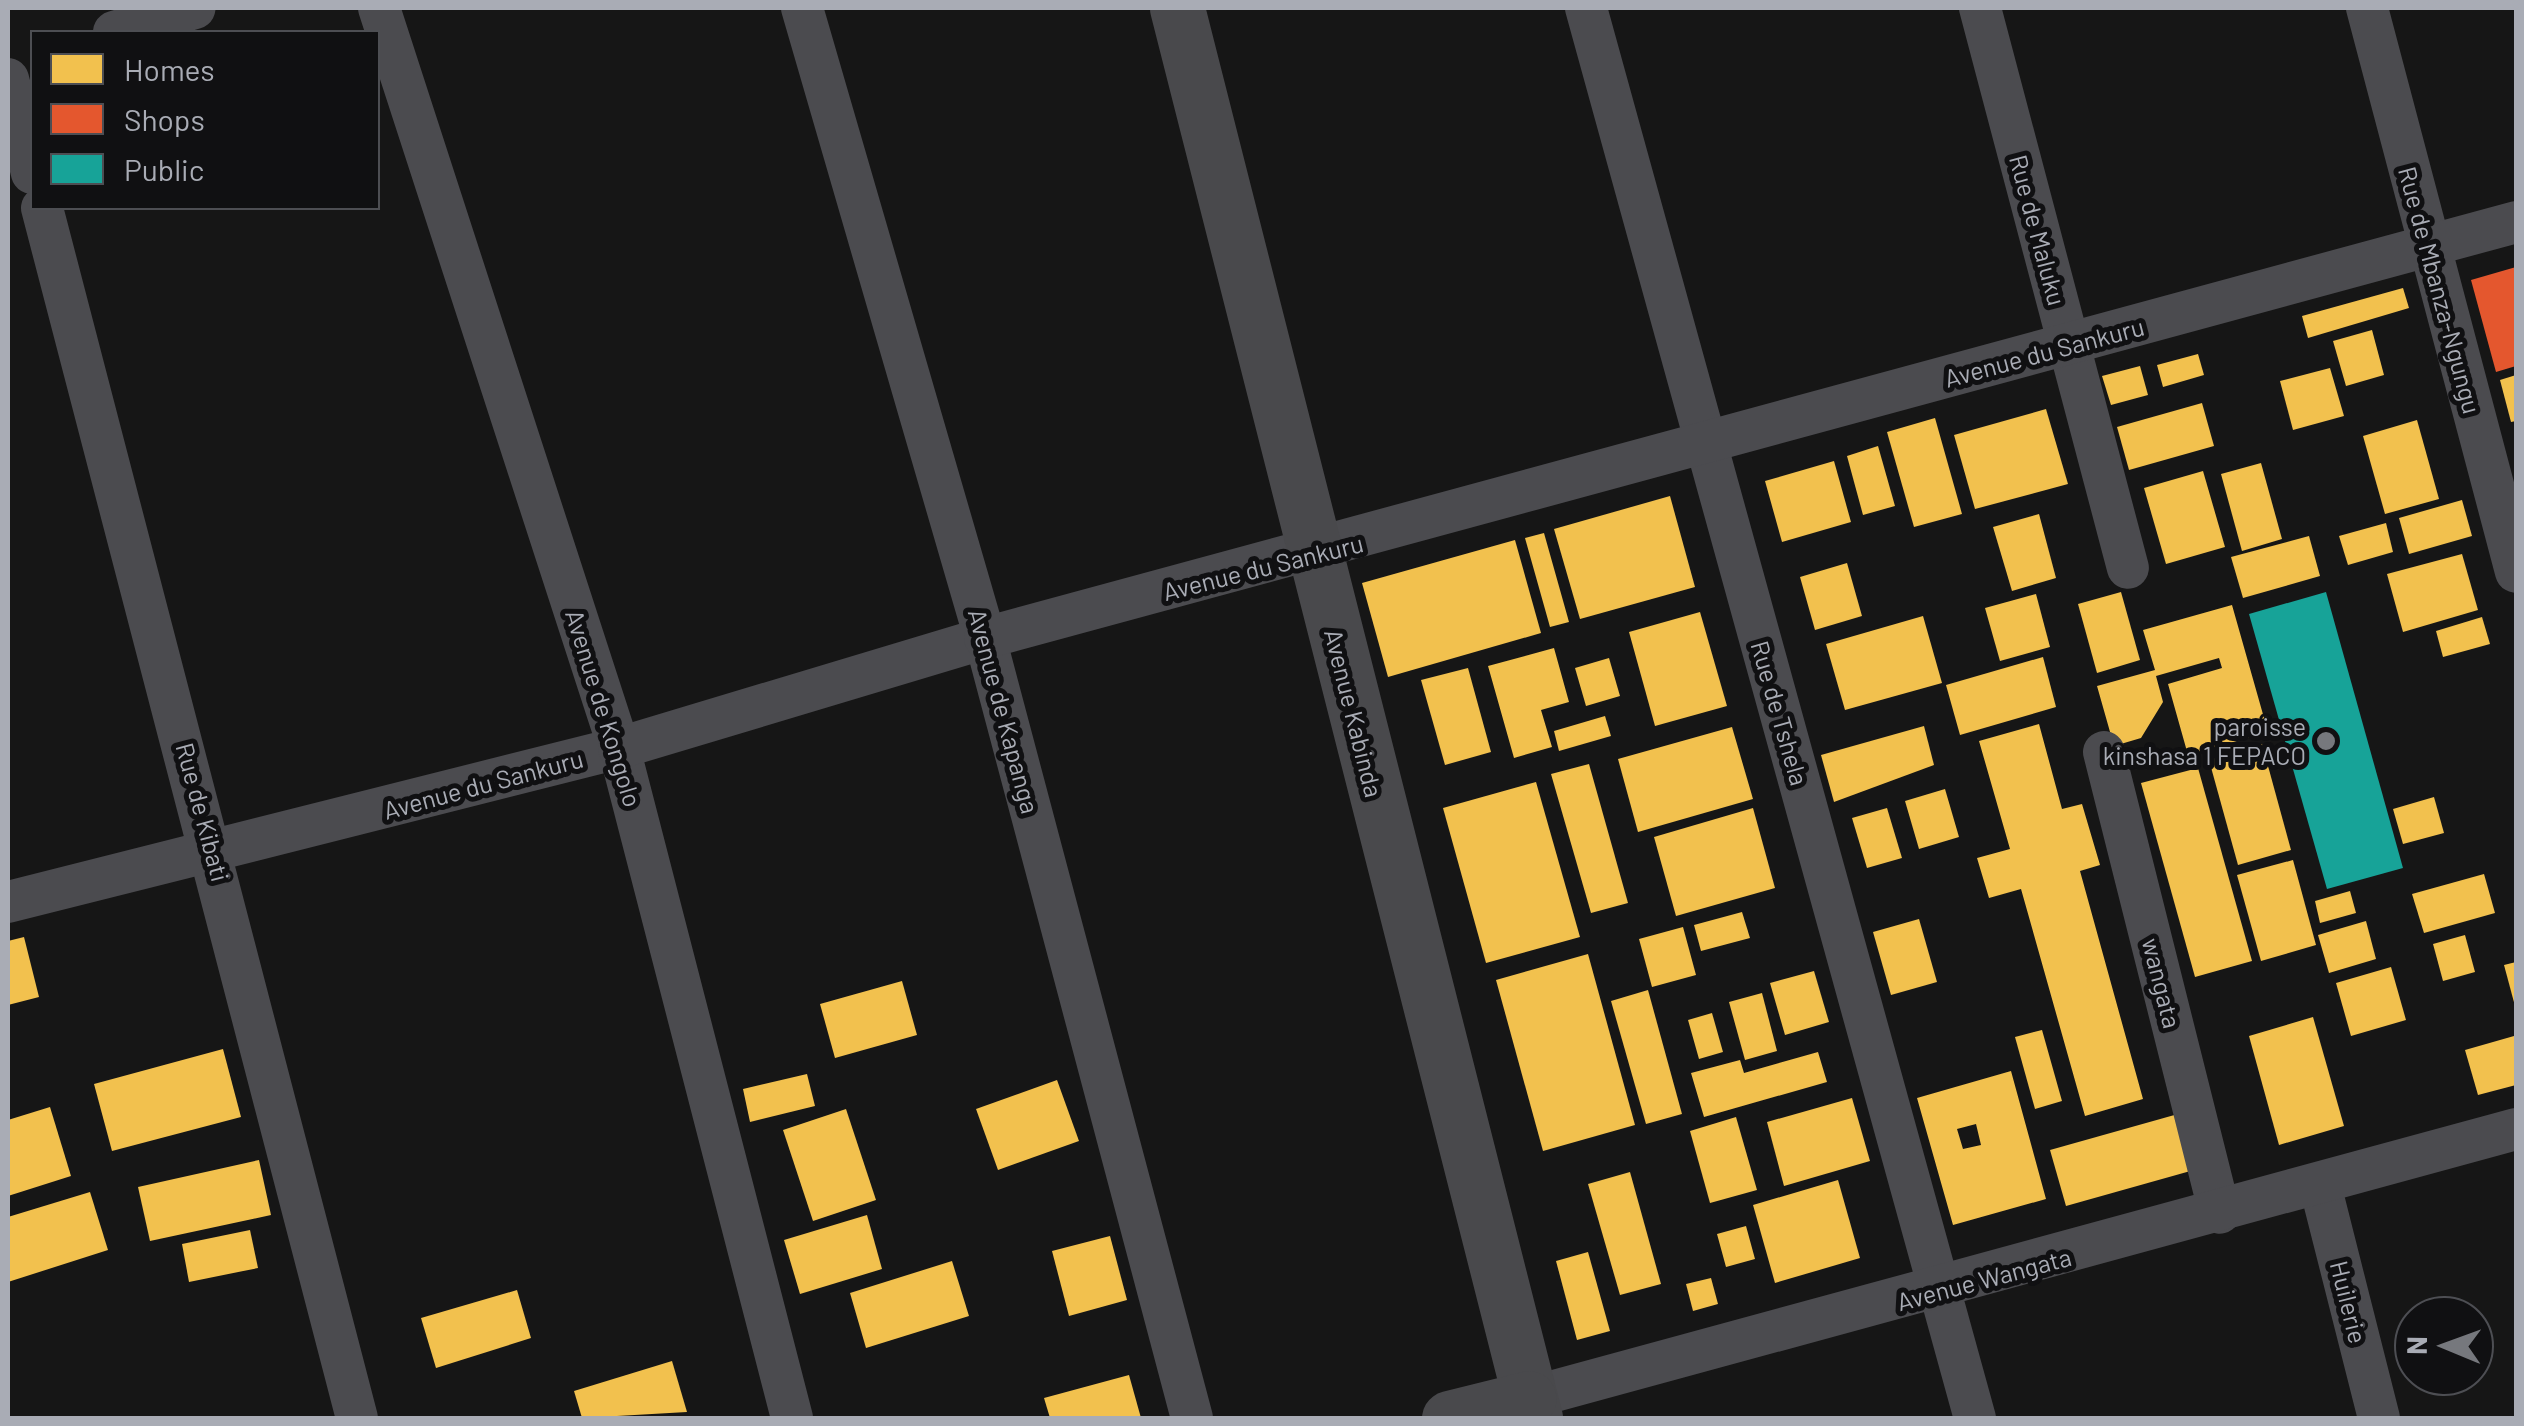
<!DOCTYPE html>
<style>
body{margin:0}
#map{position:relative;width:2524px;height:1426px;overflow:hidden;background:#161616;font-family:Barlow,sans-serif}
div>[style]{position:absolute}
.homes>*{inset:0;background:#f2c14e}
.shops>*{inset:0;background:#e4572e}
.public>*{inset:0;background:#17a398}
.street>*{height:42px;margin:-21px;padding:0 21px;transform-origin:21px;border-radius:21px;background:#4b4b4f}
.secondary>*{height:55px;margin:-27.5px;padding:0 27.5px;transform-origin:27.5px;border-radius:27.5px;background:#49494c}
.dots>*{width:28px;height:28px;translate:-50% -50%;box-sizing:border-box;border:5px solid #101012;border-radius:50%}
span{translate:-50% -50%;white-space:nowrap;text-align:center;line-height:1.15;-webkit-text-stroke:10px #101012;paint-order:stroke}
.street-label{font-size:25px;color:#a9acb5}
.poi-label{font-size:25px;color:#a9acb5}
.right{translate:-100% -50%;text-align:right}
.frame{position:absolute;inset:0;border:10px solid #a9acb5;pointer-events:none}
.legend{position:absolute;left:30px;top:30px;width:350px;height:180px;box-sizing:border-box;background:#101012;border:2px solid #4d4e53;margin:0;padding:12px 18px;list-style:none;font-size:30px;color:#a9acb5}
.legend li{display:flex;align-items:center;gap:20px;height:50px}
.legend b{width:50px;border:2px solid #4d4e53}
.north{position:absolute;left:2394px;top:1296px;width:100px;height:100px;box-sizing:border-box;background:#101012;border:2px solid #4d4e53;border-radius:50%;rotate:271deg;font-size:28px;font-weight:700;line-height:40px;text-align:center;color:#a9acb5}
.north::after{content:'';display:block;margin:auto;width:35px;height:45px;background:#76787d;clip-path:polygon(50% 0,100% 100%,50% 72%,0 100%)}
</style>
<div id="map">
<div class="homes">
<div style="clip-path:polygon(2403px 288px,2409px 308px,2308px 338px,2302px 316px)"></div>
<div style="clip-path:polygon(2372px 330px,2384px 375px,2346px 386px,2333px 341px)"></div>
<div style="clip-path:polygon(2198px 354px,2204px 375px,2163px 387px,2157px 365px)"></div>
<div style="clip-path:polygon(2140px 366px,2148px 395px,2111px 405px,2102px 376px)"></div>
<div style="clip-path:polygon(2330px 368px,2344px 416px,2293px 430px,2280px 381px)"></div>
<div style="clip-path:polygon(2516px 375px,2516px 421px,2511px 422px,2500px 380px)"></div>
<div style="clip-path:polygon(2202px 403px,2214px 446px,2129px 470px,2117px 427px)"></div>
<div style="clip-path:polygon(2046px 409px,2068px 484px,1975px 509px,1954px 435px)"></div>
<div style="clip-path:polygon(1935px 418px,1962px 514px,1914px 527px,1887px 432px)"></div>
<div style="clip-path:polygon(2417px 420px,2439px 499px,2385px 514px,2363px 436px)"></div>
<div style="clip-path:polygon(1878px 446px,1895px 506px,1863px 515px,1847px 456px)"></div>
<div style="clip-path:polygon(1834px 461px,1851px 522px,1782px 542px,1765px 481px)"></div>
<div style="clip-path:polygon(2261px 463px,2282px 539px,2242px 551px,2221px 474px)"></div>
<div style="clip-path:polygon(2203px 471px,2225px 547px,2166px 564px,2144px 488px)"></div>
<div style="clip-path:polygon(1670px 496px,1695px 587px,1580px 619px,1554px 529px)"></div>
<div style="clip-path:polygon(2462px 500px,2472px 536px,2409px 554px,2399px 518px)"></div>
<div style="clip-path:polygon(2039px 514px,2056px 578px,2012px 591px,1993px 527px)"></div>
<div style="clip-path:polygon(2386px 523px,2393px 552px,2348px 565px,2339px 536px)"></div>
<div style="clip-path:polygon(1544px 533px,1569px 622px,1550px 627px,1525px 538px)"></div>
<div style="clip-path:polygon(2309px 536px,2320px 576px,2243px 598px,2231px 557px)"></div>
<div style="clip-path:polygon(1515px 540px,1541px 633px,1388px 677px,1362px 583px)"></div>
<div style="clip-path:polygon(2462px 554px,2478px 610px,2403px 632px,2387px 574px)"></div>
<div style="clip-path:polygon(1847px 563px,1862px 616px,1815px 630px,1800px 577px)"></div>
<div style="clip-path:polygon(2121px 592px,2140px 660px,2097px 673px,2078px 604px)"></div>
<div style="clip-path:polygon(2036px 594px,2050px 647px,2000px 661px,1985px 608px)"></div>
<div style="clip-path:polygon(2232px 605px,2268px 732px,2188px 755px,2168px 684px,2222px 668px,2219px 658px,2156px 676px,2163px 702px,2141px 738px,2114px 746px,2097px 686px,2155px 670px,2143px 630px)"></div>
<div style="clip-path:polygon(1700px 612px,1727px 706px,1655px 726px,1629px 632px)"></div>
<div style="clip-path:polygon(1923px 616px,1942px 683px,1845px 710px,1826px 644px)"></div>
<div style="clip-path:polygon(2482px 617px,2490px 644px,2443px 657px,2436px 631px)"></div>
<div style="clip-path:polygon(1554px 648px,1569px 702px,1541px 710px,1552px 747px,1514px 758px,1488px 666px)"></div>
<div style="clip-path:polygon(2043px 657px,2056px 707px,1960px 735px,1946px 685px)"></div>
<div style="clip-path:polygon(1609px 658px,1620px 696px,1586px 706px,1575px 668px)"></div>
<div style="clip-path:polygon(1468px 668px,1491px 752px,1445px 765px,1421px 680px)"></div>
<div style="clip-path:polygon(1605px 716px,1611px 736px,1559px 751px,1554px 731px)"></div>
<div style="clip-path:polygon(2039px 724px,2062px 809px,2082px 804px,2100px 865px,2080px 871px,2143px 1099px,2085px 1116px,2021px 889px,1989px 898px,1977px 858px,2010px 849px,1979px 741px)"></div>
<div style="clip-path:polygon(1924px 726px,1934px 765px,1834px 802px,1821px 755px)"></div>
<div style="clip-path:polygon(1732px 727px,1753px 799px,1638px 832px,1618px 759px)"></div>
<div style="clip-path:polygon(2262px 744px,2291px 850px,2238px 865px,2209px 760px)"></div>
<div style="clip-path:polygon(1589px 764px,1628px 903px,1591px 913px,1551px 774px)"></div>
<div style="clip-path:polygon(2198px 768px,2252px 961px,2195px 977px,2141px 783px)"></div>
<div style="clip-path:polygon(1536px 782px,1580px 937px,1486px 963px,1443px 808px)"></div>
<div style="clip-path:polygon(1945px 789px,1959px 837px,1919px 849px,1905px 801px)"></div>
<div style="clip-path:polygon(2434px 797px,2444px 833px,2403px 844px,2393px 809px)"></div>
<div style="clip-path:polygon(1753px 808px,1775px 888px,1676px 916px,1654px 837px)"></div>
<div style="clip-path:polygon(1887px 808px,1902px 858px,1867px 868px,1852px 818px)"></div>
<div style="clip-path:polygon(2293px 860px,2316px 945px,2261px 961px,2237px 875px)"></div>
<div style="clip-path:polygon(2484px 874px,2495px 913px,2424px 933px,2412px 894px)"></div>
<div style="clip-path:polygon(2350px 891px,2356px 913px,2320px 923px,2315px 901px)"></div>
<div style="clip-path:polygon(1742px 912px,1750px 938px,1701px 951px,1694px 925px)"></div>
<div style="clip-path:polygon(1919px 919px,1937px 982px,1891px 995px,1873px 932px)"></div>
<div style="clip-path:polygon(2366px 921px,2376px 959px,2329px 973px,2318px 935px)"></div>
<div style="clip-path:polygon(1683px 927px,1696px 975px,1652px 987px,1639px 939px)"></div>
<div style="clip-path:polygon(2465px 935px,2475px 972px,2443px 981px,2433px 944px)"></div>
<div style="clip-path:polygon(24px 937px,39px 997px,8px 1005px,8px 941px)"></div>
<div style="clip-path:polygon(1588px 954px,1635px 1125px,1543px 1151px,1496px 980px)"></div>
<div style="clip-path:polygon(2516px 962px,2516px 1006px,2515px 1006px,2504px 965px)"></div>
<div style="clip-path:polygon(2391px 967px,2406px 1020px,2351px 1036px,2336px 983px)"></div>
<div style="clip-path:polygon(1814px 971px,1829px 1022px,1785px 1035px,1770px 983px)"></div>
<div style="clip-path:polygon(902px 981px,917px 1035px,835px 1058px,820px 1004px)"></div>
<div style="clip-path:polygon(1648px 990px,1682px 1114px,1646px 1124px,1611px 1001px)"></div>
<div style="clip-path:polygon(1762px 993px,1777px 1051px,1745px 1060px,1729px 1002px)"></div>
<div style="clip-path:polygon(1712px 1013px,1723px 1052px,1699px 1059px,1688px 1020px)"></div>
<div style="clip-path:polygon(2313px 1017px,2344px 1126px,2279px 1145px,2249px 1036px)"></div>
<div style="clip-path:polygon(2042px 1030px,2062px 1101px,2035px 1109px,2015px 1037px)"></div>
<div style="clip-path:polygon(2514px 1036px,2516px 1085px,2478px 1095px,2465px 1050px)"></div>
<div style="clip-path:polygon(223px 1049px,241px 1117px,112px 1151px,94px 1084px)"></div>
<div style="clip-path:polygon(1818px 1052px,1827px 1082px,1704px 1117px,1691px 1073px,1740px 1060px,1744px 1073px)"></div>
<div style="clip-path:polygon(evenodd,2011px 1071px,2046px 1199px,1953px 1225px,1917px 1098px,2011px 1071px,1976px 1124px,1981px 1145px,1963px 1149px,1957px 1129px,1976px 1124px)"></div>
<div style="clip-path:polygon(807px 1074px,815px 1106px,750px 1122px,743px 1089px)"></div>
<div style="clip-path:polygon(1057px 1080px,1079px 1141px,998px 1170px,976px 1109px)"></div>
<div style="clip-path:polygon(1852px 1098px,1870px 1161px,1784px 1186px,1767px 1122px)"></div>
<div style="clip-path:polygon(50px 1107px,71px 1176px,8px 1196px,8px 1120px)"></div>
<div style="clip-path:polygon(846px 1109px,876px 1200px,813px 1221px,783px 1130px)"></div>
<div style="clip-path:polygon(2178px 1114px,2194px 1170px,2066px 1206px,2050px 1150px)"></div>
<div style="clip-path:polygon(1736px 1117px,1757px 1190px,1710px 1203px,1690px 1131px)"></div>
<div style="clip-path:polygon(259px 1160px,271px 1215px,150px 1241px,138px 1187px)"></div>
<div style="clip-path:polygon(1630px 1172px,1661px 1284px,1620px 1295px,1588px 1184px)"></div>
<div style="clip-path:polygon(1838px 1180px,1860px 1258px,1775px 1283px,1753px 1205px)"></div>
<div style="clip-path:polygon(90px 1192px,108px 1250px,8px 1282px,8px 1217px)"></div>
<div style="clip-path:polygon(867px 1215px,882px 1269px,800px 1294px,784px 1240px)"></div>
<div style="clip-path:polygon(1746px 1226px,1755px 1259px,1726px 1267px,1717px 1234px)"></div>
<div style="clip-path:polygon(250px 1230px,258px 1268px,189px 1282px,182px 1244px)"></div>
<div style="clip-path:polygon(1110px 1236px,1127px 1300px,1069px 1316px,1052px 1251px)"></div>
<div style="clip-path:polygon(1588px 1252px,1610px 1331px,1577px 1340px,1556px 1261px)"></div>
<div style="clip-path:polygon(952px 1261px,969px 1316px,866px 1348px,850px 1293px)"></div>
<div style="clip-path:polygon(1711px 1278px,1718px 1304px,1693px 1311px,1686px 1284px)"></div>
<div style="clip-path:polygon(517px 1290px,531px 1338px,436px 1368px,421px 1318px)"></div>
<div style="clip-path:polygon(672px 1361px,687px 1412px,582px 1418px,574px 1391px)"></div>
<div style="clip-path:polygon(1129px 1375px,1141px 1418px,1050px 1418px,1044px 1398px)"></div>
</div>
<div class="shops">
<div style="clip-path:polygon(2516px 267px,2516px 366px,2496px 372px,2471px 280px)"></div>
</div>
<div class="public">
<div style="clip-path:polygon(2326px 592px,2403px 868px,2327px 889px,2249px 614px)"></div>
</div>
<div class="street">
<div style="left:379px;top:8px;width:778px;rotate:72.03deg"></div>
<div style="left:619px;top:748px;width:692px;rotate:75.52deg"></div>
<div style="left:802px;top:8px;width:656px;rotate:73.8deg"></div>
<div style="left:985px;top:638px;width:807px;rotate:75.14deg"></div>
<div style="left:1586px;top:8px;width:1463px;rotate:74.58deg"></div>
<div style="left:1980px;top:8px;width:579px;rotate:75.2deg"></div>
<div style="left:2367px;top:8px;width:583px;rotate:75.2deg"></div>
<div style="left:114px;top:32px;width:84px;rotate:-16.5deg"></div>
<div style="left:8px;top:79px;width:97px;rotate:75.7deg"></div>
<div style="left:42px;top:208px;width:1250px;rotate:75.41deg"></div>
<div style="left:2104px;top:752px;width:475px;rotate:75.9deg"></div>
<div style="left:8px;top:902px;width:630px;rotate:-14.15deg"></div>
<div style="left:619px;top:748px;width:382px;rotate:-16.7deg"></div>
<div style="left:985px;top:638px;width:1587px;rotate:-15.2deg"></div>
<div style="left:2320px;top:1185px;width:240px;rotate:75.8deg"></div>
<div style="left:1529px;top:1398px;width:1023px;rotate:-15.25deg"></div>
</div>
<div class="secondary">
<div style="left:1177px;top:8px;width:1455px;rotate:75.75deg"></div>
<div style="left:1449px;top:1418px;width:82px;rotate:-14deg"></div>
</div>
<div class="dots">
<div style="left:2326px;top:741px;background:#76787d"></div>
</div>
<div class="street-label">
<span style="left:2038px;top:230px;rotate:75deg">Rue de Maluku</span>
<span style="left:2440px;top:290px;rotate:75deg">Rue de Mbanza-Ngungu</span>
<span style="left:2044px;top:352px;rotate:-15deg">Avenue du Sankuru</span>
<span style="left:1263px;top:567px;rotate:-14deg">Avenue du Sankuru</span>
<span style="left:604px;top:708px;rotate:73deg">Avenue de Kongolo</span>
<span style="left:1004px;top:711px;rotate:75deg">Avenue de Kapanga</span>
<span style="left:1354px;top:713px;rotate:76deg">Avenue Kabinda</span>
<span style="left:1780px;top:713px;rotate:74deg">Rue de Tshela</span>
<span style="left:483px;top:784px;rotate:-15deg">Avenue du Sankuru</span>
<span style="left:203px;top:812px;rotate:75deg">Rue de Kibati</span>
<span style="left:2162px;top:983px;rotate:76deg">wangata</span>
<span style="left:1984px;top:1279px;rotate:-15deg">Avenue Wangata</span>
<span style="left:2349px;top:1302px;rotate:76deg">Huilerie</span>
</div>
<div class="poi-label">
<span class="right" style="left:2306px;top:741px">paroisse<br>kinshasa 1 FEPACO</span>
</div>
<div class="frame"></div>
<ul class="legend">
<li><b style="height:28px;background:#f2c14e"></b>Homes</li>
<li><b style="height:28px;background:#e4572e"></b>Shops</li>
<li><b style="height:28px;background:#17a398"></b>Public</li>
</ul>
<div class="north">N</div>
</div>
